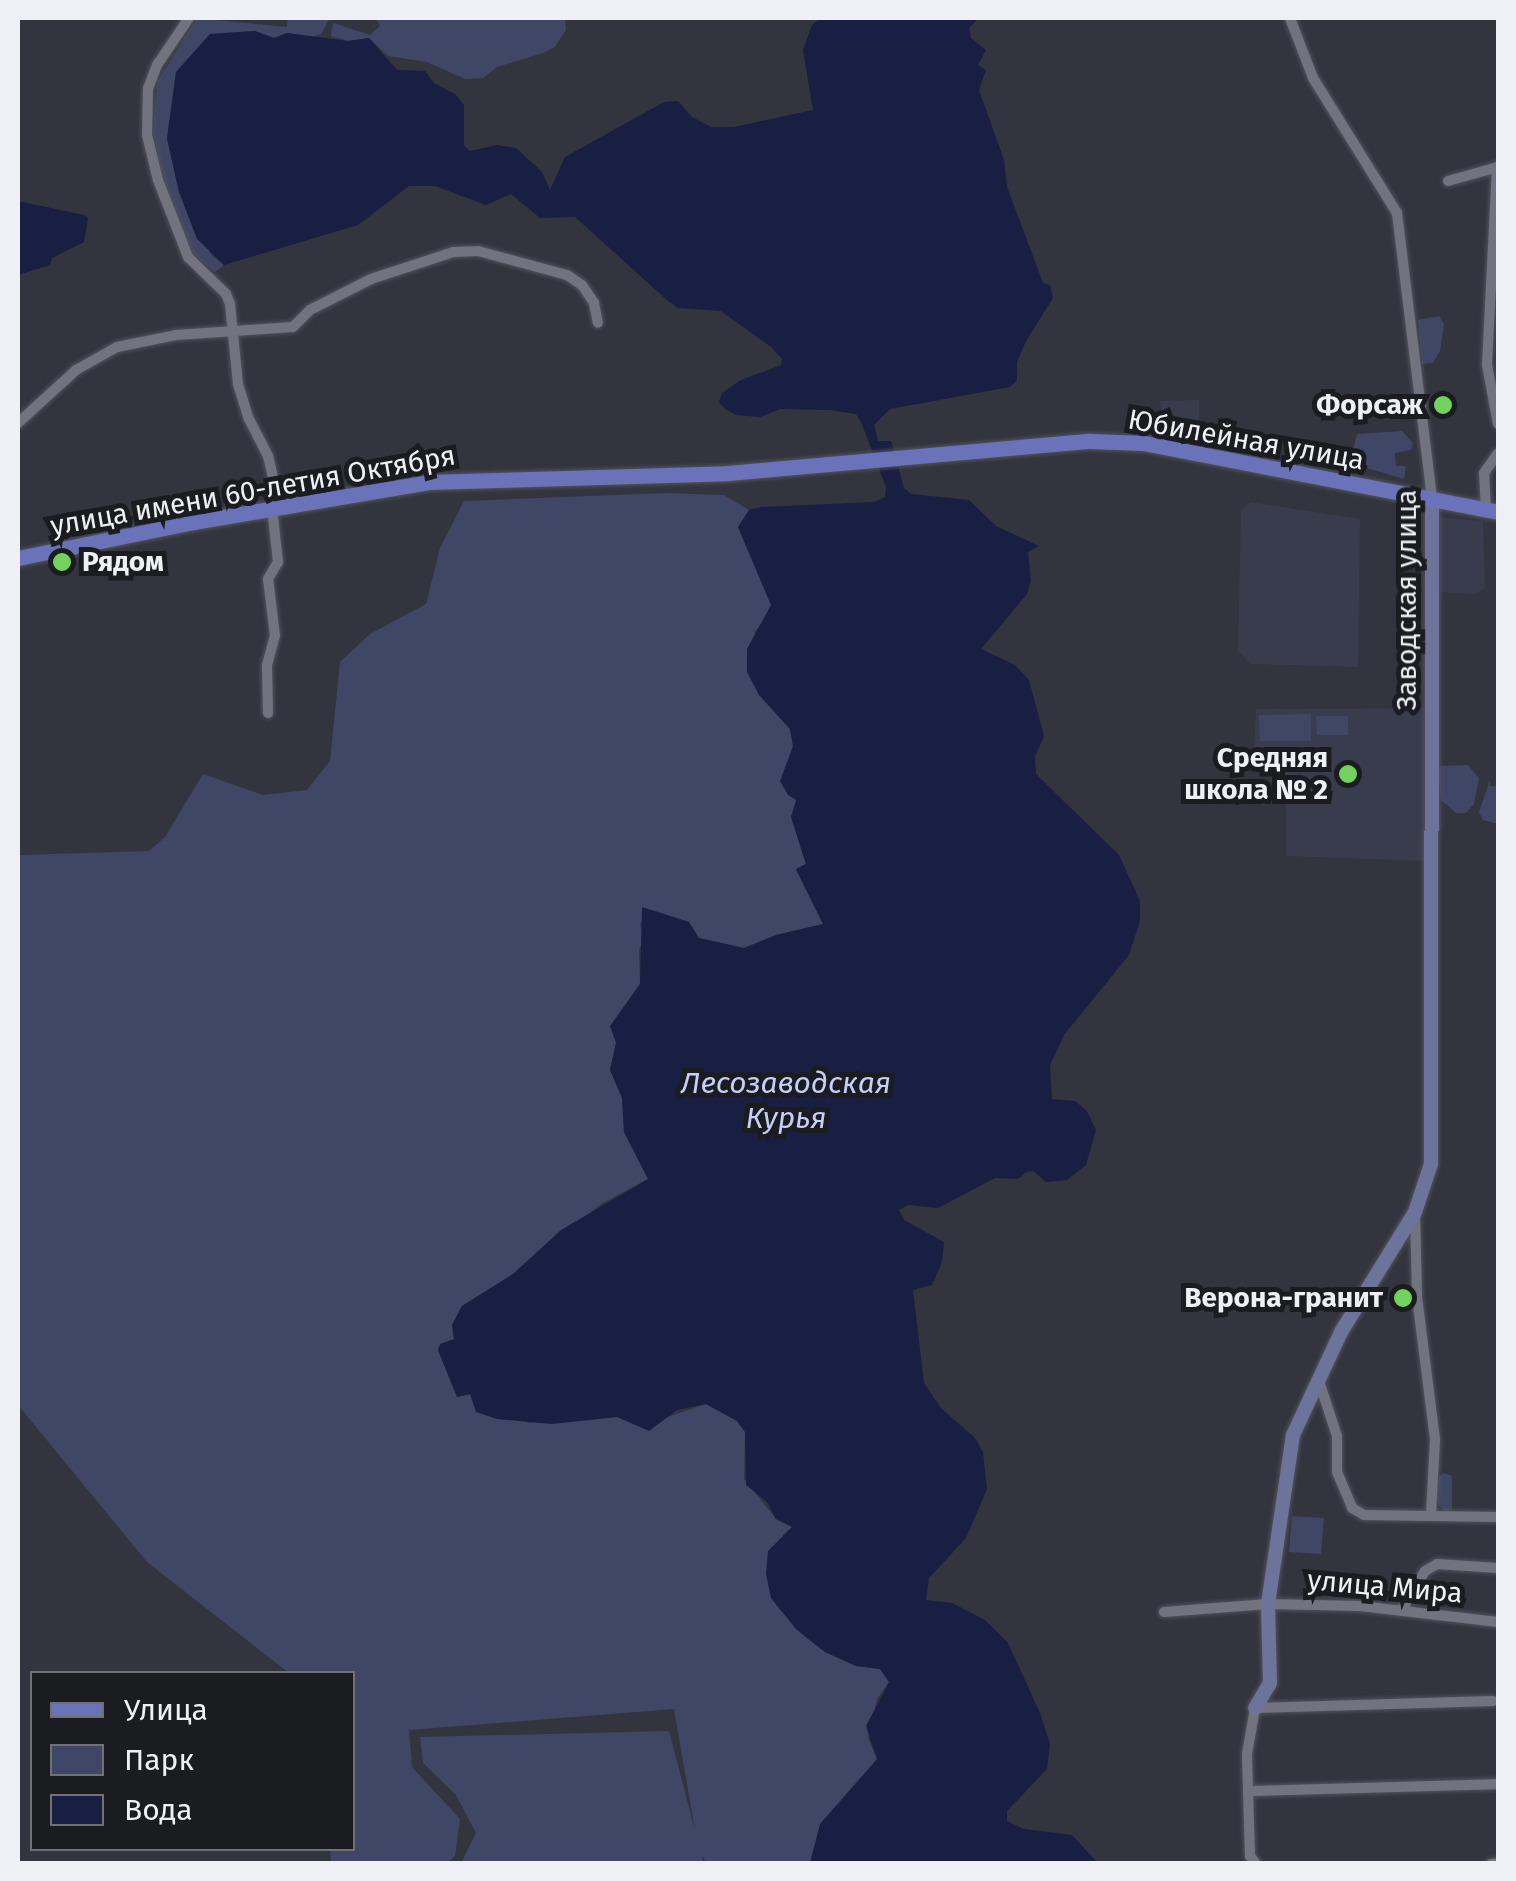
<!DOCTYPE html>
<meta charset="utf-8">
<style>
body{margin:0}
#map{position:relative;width:1516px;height:1881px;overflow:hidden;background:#32343e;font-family:"Fira Sans",sans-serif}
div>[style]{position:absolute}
.built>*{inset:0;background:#393c4c}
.green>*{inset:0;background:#404766}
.water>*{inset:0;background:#191e43}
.roads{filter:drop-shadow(0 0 2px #51535b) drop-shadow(0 0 2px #51535b)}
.street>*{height:10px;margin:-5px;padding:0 5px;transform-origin:5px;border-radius:5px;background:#71747f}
.secondary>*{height:14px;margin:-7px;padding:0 7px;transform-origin:7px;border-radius:7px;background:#6d749c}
.primary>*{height:15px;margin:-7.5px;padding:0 7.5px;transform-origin:7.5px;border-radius:7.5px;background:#6a73ba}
.dots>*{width:28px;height:28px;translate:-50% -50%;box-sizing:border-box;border:5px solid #1b1c20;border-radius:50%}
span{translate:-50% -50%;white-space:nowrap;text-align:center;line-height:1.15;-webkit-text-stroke:10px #1b1c20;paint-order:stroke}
.poi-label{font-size:28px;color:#eef0f6;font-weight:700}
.right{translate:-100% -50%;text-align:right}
.left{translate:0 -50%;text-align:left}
.street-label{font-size:28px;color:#eef0f6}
.water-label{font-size:30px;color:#c5cff9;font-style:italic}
.frame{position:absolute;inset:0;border:20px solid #eef0f6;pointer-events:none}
.legend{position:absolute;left:30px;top:1671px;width:325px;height:180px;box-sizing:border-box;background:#1b1c20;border:2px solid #6f7176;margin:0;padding:12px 18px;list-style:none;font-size:30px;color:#eef0f6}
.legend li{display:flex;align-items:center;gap:20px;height:50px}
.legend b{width:50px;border:2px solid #6f7176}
</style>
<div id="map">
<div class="built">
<div style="clip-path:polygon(1199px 400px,1199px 423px,1162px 426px,1160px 401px)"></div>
<div style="clip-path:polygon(1250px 502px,1360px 519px,1358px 667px,1250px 664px,1238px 651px,1241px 510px)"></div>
<div style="clip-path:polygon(1438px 517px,1483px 521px,1485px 588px,1475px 594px,1439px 592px)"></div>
<div style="clip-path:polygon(1427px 708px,1426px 861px,1286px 856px,1286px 798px,1254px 752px,1256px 709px)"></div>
</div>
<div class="green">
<div style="clip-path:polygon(197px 18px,287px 27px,288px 18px,330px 18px,321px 34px,307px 38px,287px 33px,274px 38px,255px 31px,210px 34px,176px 72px,167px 139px,179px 192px,212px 256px,224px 265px,215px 272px,194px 255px,184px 234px,161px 172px,153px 131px,157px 82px)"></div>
<div style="clip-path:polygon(376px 18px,565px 18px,566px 30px,555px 47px,543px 53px,497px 67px,483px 78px,465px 79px,427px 62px,388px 56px,369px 38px,348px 41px,331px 36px,333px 23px,370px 35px,380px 26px)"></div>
<div style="clip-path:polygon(1439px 316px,1444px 324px,1440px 351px,1433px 363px,1422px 364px,1418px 320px)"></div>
<div style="clip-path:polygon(1402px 431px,1413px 443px,1411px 450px,1395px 453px,1396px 466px,1406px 466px,1404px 479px,1350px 463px,1357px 434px)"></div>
<div style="clip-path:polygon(666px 493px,724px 495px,749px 510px,738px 527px,771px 605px,767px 619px,755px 631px,759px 695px,790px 729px,793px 746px,786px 768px,797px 800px,791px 817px,806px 864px,796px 870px,823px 924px,776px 935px,744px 948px,698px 938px,688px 922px,652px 910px,640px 924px,644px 936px,639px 950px,640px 984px,623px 1011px,610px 1070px,622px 1098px,624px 1132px,648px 1179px,601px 1204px,513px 1274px,462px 1306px,452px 1325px,454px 1339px,438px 1350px,457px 1397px,470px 1394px,474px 1400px,528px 1423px,617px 1417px,641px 1426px,706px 1404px,737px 1421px,745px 1432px,744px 1479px,776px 1519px,792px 1527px,783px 1535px,776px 1605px,804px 1636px,825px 1652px,856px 1666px,880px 1669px,889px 1682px,877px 1699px,868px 1738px,877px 1759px,820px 1829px,810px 1863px,706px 1863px,702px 1855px,703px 1863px,461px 1863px,476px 1833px,456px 1795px,423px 1763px,420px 1737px,669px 1731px,695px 1830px,674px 1709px,409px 1730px,412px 1767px,460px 1819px,455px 1856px,447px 1863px,331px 1863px,330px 1849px,352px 1848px,352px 1674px,289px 1673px,147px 1562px,18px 1405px,18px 855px,149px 851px,165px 837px,203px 774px,263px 795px,307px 790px,330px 761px,340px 662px,370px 634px,426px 604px,440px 548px,464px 501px)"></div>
<div style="clip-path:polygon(1311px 714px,1311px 741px,1260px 741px,1259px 715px)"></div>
<div style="clip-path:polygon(1316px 716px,1348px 716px,1348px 735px,1317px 735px)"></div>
<div style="clip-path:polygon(1468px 765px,1479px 778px,1474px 804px,1466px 813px,1456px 813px,1441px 800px,1437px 766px)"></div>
<div style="clip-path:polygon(1490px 780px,1490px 786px,1498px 786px,1498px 824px,1483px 820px,1479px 812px)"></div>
<div style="clip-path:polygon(1444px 1473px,1452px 1476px,1452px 1512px,1446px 1513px,1435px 1500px,1439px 1476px)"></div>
<div style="clip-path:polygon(1292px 1516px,1324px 1518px,1321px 1554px,1289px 1552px)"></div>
</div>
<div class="water">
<div style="clip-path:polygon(821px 18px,979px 18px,969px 28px,971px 38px,986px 50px,978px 65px,986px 70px,979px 90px,1004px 160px,1007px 187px,1043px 283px,1050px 285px,1053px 298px,1026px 341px,1017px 362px,1017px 380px,1010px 387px,890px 409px,874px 425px,878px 441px,891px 441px,904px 488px,911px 494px,969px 500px,996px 526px,1039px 546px,1028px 552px,1031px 581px,1027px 594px,981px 649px,1015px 665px,1029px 680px,1044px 736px,1035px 757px,1036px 774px,1119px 855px,1140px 901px,1140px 921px,1129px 955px,1064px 1035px,1050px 1065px,1052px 1099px,1075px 1101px,1087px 1111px,1096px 1130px,1086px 1165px,1067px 1180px,1046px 1182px,1033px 1171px,1026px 1172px,1018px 1179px,995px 1178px,938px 1208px,908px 1205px,899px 1210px,904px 1220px,944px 1242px,942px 1262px,932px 1285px,913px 1290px,924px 1383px,941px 1408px,975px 1438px,983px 1452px,987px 1489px,966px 1538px,929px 1578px,926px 1600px,952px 1603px,985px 1620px,1008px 1643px,1040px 1713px,1050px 1744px,1047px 1769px,1007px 1811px,1007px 1821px,1024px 1829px,1072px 1835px,1098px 1863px,810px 1863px,820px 1824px,877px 1759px,866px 1726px,889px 1682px,880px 1669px,856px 1666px,825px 1652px,796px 1629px,771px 1598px,766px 1574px,768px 1551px,792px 1527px,776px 1519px,767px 1502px,746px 1485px,745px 1432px,737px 1421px,706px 1404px,677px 1410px,649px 1431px,617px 1417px,552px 1424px,497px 1419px,476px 1412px,470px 1394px,457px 1397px,438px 1350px,440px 1344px,454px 1339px,452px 1325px,462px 1306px,513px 1274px,561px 1230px,648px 1179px,624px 1132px,622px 1098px,610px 1070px,616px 1043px,610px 1026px,640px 984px,642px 907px,689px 922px,699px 938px,744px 948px,776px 935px,823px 924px,796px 869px,806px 864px,791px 817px,796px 800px,788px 795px,780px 781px,793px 746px,790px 729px,759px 695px,747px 672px,747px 649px,771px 605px,738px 527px,749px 510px,761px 507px,874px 502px,885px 497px,886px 487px,861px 422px,856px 414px,829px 410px,780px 409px,760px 417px,736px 415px,725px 409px,719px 402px,722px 393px,741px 380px,781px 365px,782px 359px,771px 347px,721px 311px,678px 308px,668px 301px,575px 217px,540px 218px,511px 194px,486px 205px,435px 186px,409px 186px,358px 225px,224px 265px,197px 239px,179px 192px,167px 138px,176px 72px,210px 34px,255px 31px,274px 38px,287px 33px,348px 41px,369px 38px,397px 70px,425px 71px,434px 83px,455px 94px,464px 105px,464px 146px,470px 151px,497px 145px,516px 148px,542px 172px,550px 190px,565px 157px,664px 102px,678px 101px,692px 117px,711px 127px,734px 127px,813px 110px,803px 50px,812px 25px)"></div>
<div style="clip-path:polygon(18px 201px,84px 215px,88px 218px,84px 242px,52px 258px,50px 265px,18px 275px)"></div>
</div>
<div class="roads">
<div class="street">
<div style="left:189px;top:18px;width:57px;rotate:124.2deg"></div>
<div style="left:157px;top:65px;width:25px;rotate:111deg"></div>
<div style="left:148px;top:88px;width:47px;rotate:91.2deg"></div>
<div style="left:147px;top:135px;width:46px;rotate:76.3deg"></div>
<div style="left:158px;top:180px;width:83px;rotate:68.7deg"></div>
<div style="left:188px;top:257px;width:53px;rotate:44.2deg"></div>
<div style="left:226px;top:294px;width:11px;rotate:68deg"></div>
<div style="left:230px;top:304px;width:80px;rotate:84.3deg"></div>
<div style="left:238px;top:384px;width:37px;rotate:73deg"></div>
<div style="left:249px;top:419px;width:42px;rotate:62.8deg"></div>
<div style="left:268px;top:456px;width:52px;rotate:76.8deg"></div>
<div style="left:1290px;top:18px;width:64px;rotate:69deg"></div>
<div style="left:1313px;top:78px;width:159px;rotate:58.1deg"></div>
<div style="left:1397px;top:213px;width:289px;rotate:83deg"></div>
<div style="left:1497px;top:167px;width:198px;rotate:92.9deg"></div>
<div style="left:1487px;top:365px;width:60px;rotate:79.4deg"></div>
<div style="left:1448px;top:181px;width:52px;rotate:-15.6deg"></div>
<div style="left:18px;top:423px;width:79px;rotate:-42.4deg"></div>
<div style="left:76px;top:370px;width:47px;rotate:-29.3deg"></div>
<div style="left:117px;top:347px;width:60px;rotate:-11.5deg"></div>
<div style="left:176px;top:335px;width:117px;rotate:-3.9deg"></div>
<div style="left:293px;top:327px;width:24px;rotate:-45deg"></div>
<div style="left:310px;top:310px;width:68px;rotate:-26.9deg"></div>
<div style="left:371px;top:279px;width:86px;rotate:-18.2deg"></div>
<div style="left:453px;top:252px;width:25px;rotate:-2deg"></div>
<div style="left:478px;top:251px;width:92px;rotate:15.1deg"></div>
<div style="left:567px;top:275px;width:18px;rotate:34deg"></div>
<div style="left:582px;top:285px;width:22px;rotate:56deg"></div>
<div style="left:594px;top:303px;width:20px;rotate:79deg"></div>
<div style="left:1486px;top:510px;width:37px;rotate:-93deg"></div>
<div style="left:1484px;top:473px;width:24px;rotate:-55deg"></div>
<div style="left:268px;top:713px;width:48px;rotate:-91.2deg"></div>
<div style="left:267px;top:665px;width:30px;rotate:-75deg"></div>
<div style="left:275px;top:636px;width:57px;rotate:-97deg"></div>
<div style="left:268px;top:579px;width:20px;rotate:-60deg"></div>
<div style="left:278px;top:562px;width:54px;rotate:-96.3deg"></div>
<div style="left:1415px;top:1213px;width:84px;rotate:88.6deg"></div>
<div style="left:1417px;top:1297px;width:144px;rotate:82.8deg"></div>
<div style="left:1435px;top:1440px;width:75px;rotate:93.1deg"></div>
<div style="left:1318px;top:1378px;width:61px;rotate:71.9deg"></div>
<div style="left:1337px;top:1436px;width:36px;rotate:90deg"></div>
<div style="left:1337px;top:1472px;width:39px;rotate:67deg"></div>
<div style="left:1352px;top:1508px;width:14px;rotate:30deg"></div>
<div style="left:1364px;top:1515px;width:134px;rotate:0.9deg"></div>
<div style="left:1403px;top:1608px;width:43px;rotate:-59.3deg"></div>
<div style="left:1425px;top:1571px;width:14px;rotate:-30deg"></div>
<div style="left:1437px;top:1564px;width:61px;rotate:3.8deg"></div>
<div style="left:1164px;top:1612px;width:104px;rotate:-4.4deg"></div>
<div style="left:1268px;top:1604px;width:92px;rotate:1.2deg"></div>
<div style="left:1360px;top:1606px;width:139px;rotate:6.6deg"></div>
<div style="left:1248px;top:1791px;width:250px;rotate:-1.6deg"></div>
<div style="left:1256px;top:1864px;width:10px;rotate:-127deg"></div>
<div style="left:1250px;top:1856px;width:102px;rotate:-91.7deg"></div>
<div style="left:1247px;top:1754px;width:47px;rotate:-80.1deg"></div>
<div style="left:1255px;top:1708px;width:238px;rotate:-1.7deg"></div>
<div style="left:1491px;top:1864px;width:7px;rotate:-8deg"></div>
</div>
<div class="secondary">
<div style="left:1255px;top:1708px;width:29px;rotate:-59deg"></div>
<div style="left:1270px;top:1683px;width:79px;rotate:-91.5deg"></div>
<div style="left:1268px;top:1604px;width:171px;rotate:-81.6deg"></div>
<div style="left:1293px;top:1435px;width:114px;rotate:-65deg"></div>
<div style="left:1341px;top:1332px;width:141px;rotate:-58.3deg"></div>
<div style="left:1415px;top:1212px;width:51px;rotate:-71.6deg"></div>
<div style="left:1431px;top:1164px;width:664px;rotate:-89.91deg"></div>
</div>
<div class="primary">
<div style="left:18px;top:558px;width:179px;rotate:-11.6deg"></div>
<div style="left:193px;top:522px;width:239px;rotate:-9.6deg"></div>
<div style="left:429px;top:482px;width:299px;rotate:-1.7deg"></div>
<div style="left:728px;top:473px;width:363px;rotate:-5.1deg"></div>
<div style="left:1090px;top:441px;width:54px;rotate:2.1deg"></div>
<div style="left:1144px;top:443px;width:361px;rotate:11deg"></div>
</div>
</div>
<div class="dots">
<div style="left:1443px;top:405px;background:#72d25d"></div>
<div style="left:62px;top:562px;background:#72d25d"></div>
<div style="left:1348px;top:774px;background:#72d25d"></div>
<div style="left:1403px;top:1298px;background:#72d25d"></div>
</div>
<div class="poi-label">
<span class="right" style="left:1423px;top:405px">Форсаж</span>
<span class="left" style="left:82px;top:562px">Рядом</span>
<span class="right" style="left:1328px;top:774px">Средняя<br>школа № 2</span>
<span class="right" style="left:1383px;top:1298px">Верона-гранит</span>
</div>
<div class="street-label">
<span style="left:1246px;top:440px;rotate:10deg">Юбилейная улица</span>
<span style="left:253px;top:491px;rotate:-10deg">улица имени 60-летия Октября</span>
<span style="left:1407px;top:600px;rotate:-90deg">Заводская улица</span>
<span style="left:1385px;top:1587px;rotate:5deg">улица Мира</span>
</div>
<div class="water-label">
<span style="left:786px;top:1100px">Лесозаводская<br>Курья</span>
</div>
<div class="frame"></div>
<ul class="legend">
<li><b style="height:12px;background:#6a73ba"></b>Улица</li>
<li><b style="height:28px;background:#404766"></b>Парк</li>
<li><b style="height:28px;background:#191e43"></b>Вода</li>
</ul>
</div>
